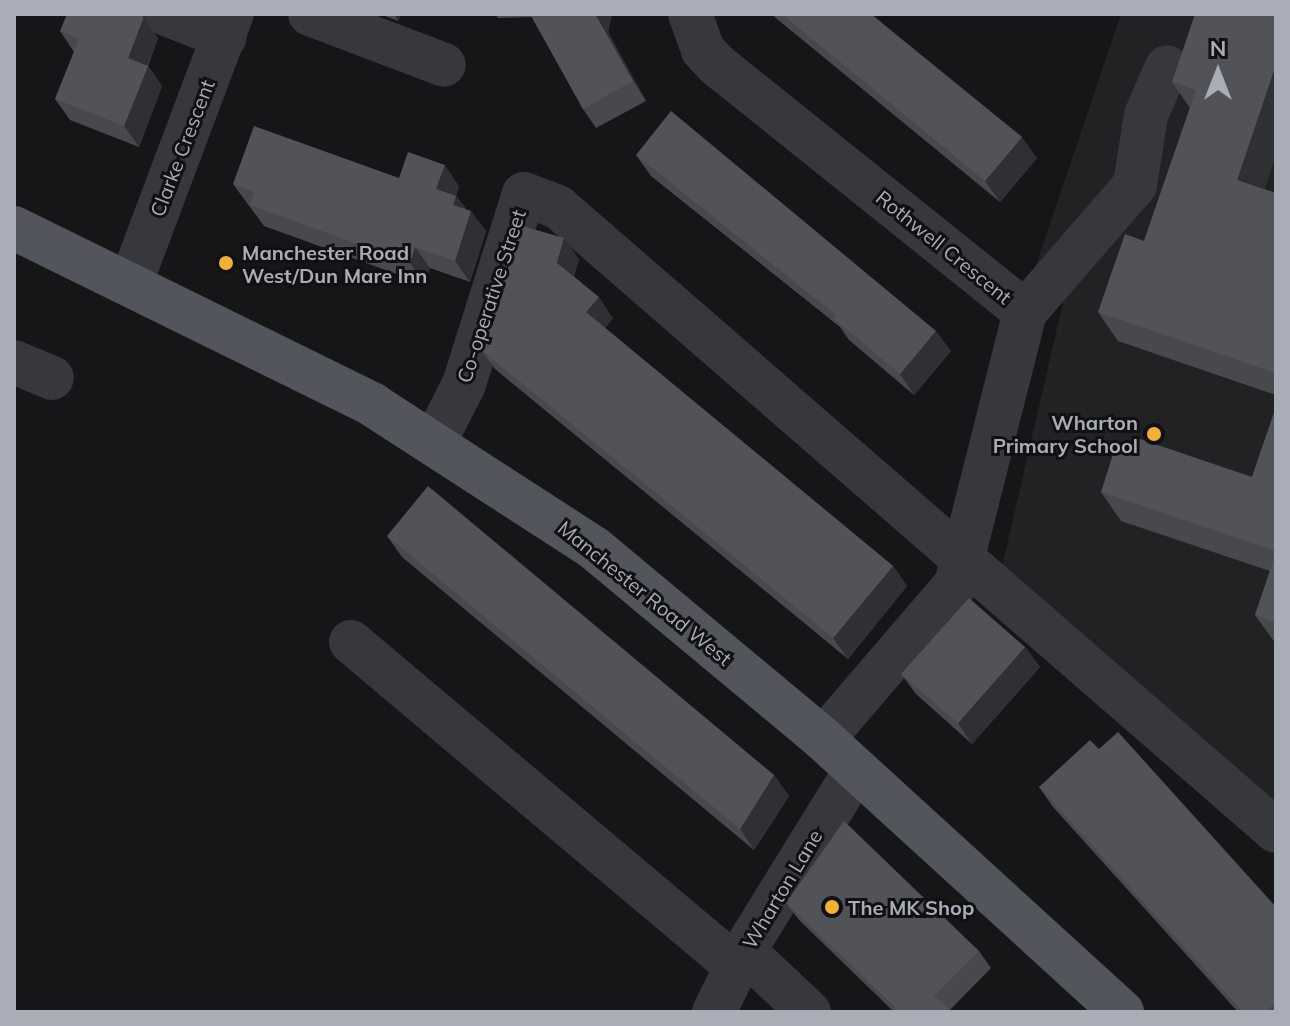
<!DOCTYPE html>
<style>
body{margin:0}
#map{position:relative;width:1290px;height:1026px;overflow:hidden;background:#161618;font-family:Mulish,sans-serif}
div>[style]{position:absolute}
.built>*{inset:0;background:#222225}
.minor>*{height:44px;margin:-22px;padding:0 22px;transform-origin:22px;border-radius:22px;background:#37383d}
.major>*{height:44px;margin:-22px;padding:0 22px;transform-origin:22px;border-radius:22px;background:#53555c}
.wall>*{inset:0;background:#47494d}
.shaded-wall>*{inset:0;background:#2f3033}
.building>*{inset:0;background:#525359}
.dots>*{width:22px;height:22px;translate:-50% -50%;box-sizing:border-box;border:4px solid #111113;border-radius:50%}
span{translate:-50% -50%;white-space:nowrap;text-align:center;line-height:1.15;-webkit-text-stroke:6px #111113;paint-order:stroke}
.street-label{font-size:20px;color:#a8adb8}
.poi-label{font-size:20px;color:#a8adb8;font-weight:700}
.left{translate:0 -50%;text-align:left}
.right{translate:-100% -50%;text-align:right}
.frame{position:absolute;inset:0;border:16px solid #a8adb8;pointer-events:none}
.north{position:absolute;left:1178px;top:32px;width:80px;height:80px;-webkit-text-stroke:6px #111113;paint-order:stroke;rotate:0deg;font-size:22px;font-weight:700;line-height:32px;text-align:center;color:#a8adb8}
.north::after{content:'';display:block;margin:auto;width:28px;height:36px;background:#a8adb8;clip-path:polygon(50% 0,100% 100%,50% 72%,0 100%)}
</style>
<div id="map">
<div class="built">
<div style="clip-path:polygon(1121px 14px,1276px 14px,1276px 804px,1001px 571px,1064px 298px,1034px 271px)"></div>
</div>
<div class="minor">
<div style="left:166px;top:14px;width:63px;rotate:21.3deg"></div>
<div style="left:310px;top:14px;width:143px;rotate:20.8deg"></div>
<div style="left:690px;top:14px;width:38px;rotate:70deg"></div>
<div style="left:703px;top:50px;width:21px;rotate:47deg"></div>
<div style="left:717px;top:65px;width:395px;rotate:38.7deg"></div>
<div style="left:1025px;top:312px;width:281px;rotate:104.2deg"></div>
<div style="left:956px;top:584px;width:204px;rotate:130.6deg"></div>
<div style="left:131px;top:282px;width:286px;rotate:-69.4deg"></div>
<div style="left:1025px;top:312px;width:168px;rotate:-49.1deg"></div>
<div style="left:1135px;top:185px;width:71px;rotate:-81.1deg"></div>
<div style="left:1146px;top:115px;width:52px;rotate:-66.4deg"></div>
<div style="left:14px;top:362px;width:41px;rotate:22.8deg"></div>
<div style="left:435px;top:441px;width:64px;rotate:-63deg"></div>
<div style="left:464px;top:384px;width:199px;rotate:-72.5deg"></div>
<div style="left:524px;top:194px;width:36px;rotate:21deg"></div>
<div style="left:558px;top:207px;width:951px;rotate:40.99deg"></div>
<div style="left:351px;top:642px;width:505px;rotate:40.1deg"></div>
<div style="left:744px;top:951px;width:89px;rotate:43.2deg"></div>
<div style="left:714px;top:1012px;width:68px;rotate:-63.8deg"></div>
<div style="left:744px;top:951px;width:213px;rotate:-58.3deg"></div>
</div>
<div class="major">
<div style="left:14px;top:228px;width:400px;rotate:26.2deg"></div>
<div style="left:373px;top:405px;width:263px;rotate:32.9deg"></div>
<div style="left:594px;top:548px;width:298px;rotate:39.8deg"></div>
<div style="left:823px;top:739px;width:405px;rotate:42.4deg"></div>
</div>
<div class="wall">
<div style="clip-path:polygon(380px 14px,401px 14px,398px 21px)"></div>
<div style="clip-path:polygon(495px 14px,612px 14px,608px 32px,646px 101px,596px 128px,583px 109px,532px 17px,498px 18px)"></div>
<div style="clip-path:polygon(771px 14px,871px 14px,1037px 158px,1000px 202px)"></div>
<div style="clip-path:polygon(1276px 14px,1276px 155px,1264px 189px,1276px 193px,1276px 395px,1118px 341px,1098px 312px,1144px 241px,1190px 108px,1172px 82px)"></div>
<div style="clip-path:polygon(60px 31px,158px 38px,148px 66px,162px 86px,139px 147px,70px 120px,55px 99px,74px 52px)"></div>
<div style="clip-path:polygon(636px 155px,951px 351px,914px 395px,849px 340px,840px 327px,651px 176px)"></div>
<div style="clip-path:polygon(399px 178px,459px 186px,456px 196px,466px 209px,486px 231px,470px 282px,430px 268px,424px 284px,264px 226px,233px 184px)"></div>
<div style="clip-path:polygon(579px 259px,574px 276px,613px 318px,605px 328px,893px 566px,907px 586px,848px 659px,495px 369px,480px 349px)"></div>
<div style="clip-path:polygon(1276px 407px,1276px 644px,1255px 615px,1270px 571px,1121px 521px,1101px 492px,1133px 451px,1252px 477px)"></div>
<div style="clip-path:polygon(387px 536px,774px 775px,789px 796px,754px 850px,402px 557px)"></div>
<div style="clip-path:polygon(1025px 647px,1040px 667px,972px 744px,916px 694px,901px 674px)"></div>
<div style="clip-path:polygon(1099px 749px,1276px 907px,1276px 1012px,1238px 1012px,1053px 807px,1039px 787px)"></div>
<div style="clip-path:polygon(786px 903px,979px 951px,991px 968px,950px 1010px,952px 1012px,894px 1012px,799px 920px)"></div>
</div>
<div class="shaded-wall">
<div style="clip-path:polygon(394px 14px,401px 14px,398px 21px)"></div>
<div style="clip-path:polygon(595px 14px,612px 14px,608px 32px,646px 101px,633px 81px)"></div>
<div style="clip-path:polygon(144px 17px,158px 38px,142px 79px,128px 58px)"></div>
<div style="clip-path:polygon(1276px 64px,1276px 155px,1258px 210px,1237px 180px)"></div>
<div style="clip-path:polygon(148px 66px,162px 86px,139px 147px,124px 126px)"></div>
<div style="clip-path:polygon(1022px 137px,1037px 158px,1000px 202px,985px 181px)"></div>
<div style="clip-path:polygon(445px 165px,459px 186px,451px 210px,436px 189px)"></div>
<div style="clip-path:polygon(456px 196px,470px 215px,471px 211px,486px 231px,470px 282px,455px 261px,453px 205px)"></div>
<div style="clip-path:polygon(564px 238px,579px 259px,572px 283px,557px 263px)"></div>
<div style="clip-path:polygon(415px 247px,430px 268px,424px 284px,410px 263px)"></div>
<div style="clip-path:polygon(599px 297px,613px 318px,601px 333px,586px 312px)"></div>
<div style="clip-path:polygon(936px 331px,951px 351px,914px 395px,900px 374px)"></div>
<div style="clip-path:polygon(893px 566px,907px 586px,848px 659px,833px 638px)"></div>
<div style="clip-path:polygon(1025px 647px,1040px 667px,972px 744px,958px 723px)"></div>
<div style="clip-path:polygon(774px 775px,789px 796px,754px 850px,740px 829px)"></div>
</div>
<div class="building">
<div style="clip-path:polygon(67px 14px,139px 14px,144px 17px,128px 58px,148px 66px,124px 126px,55px 99px,79px 39px,60px 31px)"></div>
<div style="clip-path:polygon(530px 14px,595px 14px,633px 81px,583px 109px)"></div>
<div style="clip-path:polygon(782px 14px,871px 14px,1022px 137px,985px 181px)"></div>
<div style="clip-path:polygon(1195px 14px,1276px 14px,1276px 64px,1237px 180px,1276px 193px,1276px 373px,1098px 312px,1125px 234px,1144px 241px,1196px 90px,1172px 82px)"></div>
<div style="clip-path:polygon(671px 111px,936px 331px,900px 374px,834px 319px,837px 316px,636px 155px)"></div>
<div style="clip-path:polygon(254px 126px,399px 178px,408px 152px,445px 165px,436px 189px,456px 196px,453px 205px,471px 211px,455px 261px,415px 247px,410px 263px,250px 205px,254px 192px,233px 184px)"></div>
<div style="clip-path:polygon(519px 225px,564px 238px,557px 263px,599px 297px,586px 312px,893px 566px,833px 638px,480px 349px)"></div>
<div style="clip-path:polygon(1276px 407px,1276px 551px,1101px 492px,1116px 445px,1133px 451px,1137px 438px,1252px 477px)"></div>
<div style="clip-path:polygon(428px 486px,774px 775px,740px 829px,387px 536px)"></div>
<div style="clip-path:polygon(1276px 553px,1276px 622px,1255px 615px)"></div>
<div style="clip-path:polygon(969px 598px,1025px 647px,958px 723px,901px 674px)"></div>
<div style="clip-path:polygon(1118px 732px,1276px 907px,1276px 1002px,1265px 1012px,1243px 1012px,1039px 787px,1090px 740px,1099px 749px)"></div>
<div style="clip-path:polygon(844px 821px,979px 951px,934px 996px,952px 1012px,900px 1012px,786px 903px)"></div>
</div>
<div class="dots">
<div style="left:226px;top:263px;background:#f2b134"></div>
<div style="left:1154px;top:434px;background:#f2b134"></div>
<div style="left:832px;top:907px;background:#f2b134"></div>
</div>
<div class="street-label">
<span style="left:182px;top:148px;rotate:-69deg">Clarke Crescent</span>
<span style="left:944px;top:247px;rotate:39deg">Rothwell Crescent</span>
<span style="left:491px;top:296px;rotate:-72deg">Co-operative Street</span>
<span style="left:645px;top:593px;rotate:39deg">Manchester Road West</span>
<span style="left:782px;top:889px;rotate:-59deg">Wharton Lane</span>
</div>
<div class="poi-label">
<span class="left" style="left:242px;top:264px">Manchester Road<br>West/Dun Mare Inn</span>
<span class="right" style="left:1138px;top:434px">Wharton<br>Primary School</span>
<span class="left" style="left:848px;top:907px">The MK Shop</span>
</div>
<div class="frame"></div>
<div class="north">N</div>
</div>
